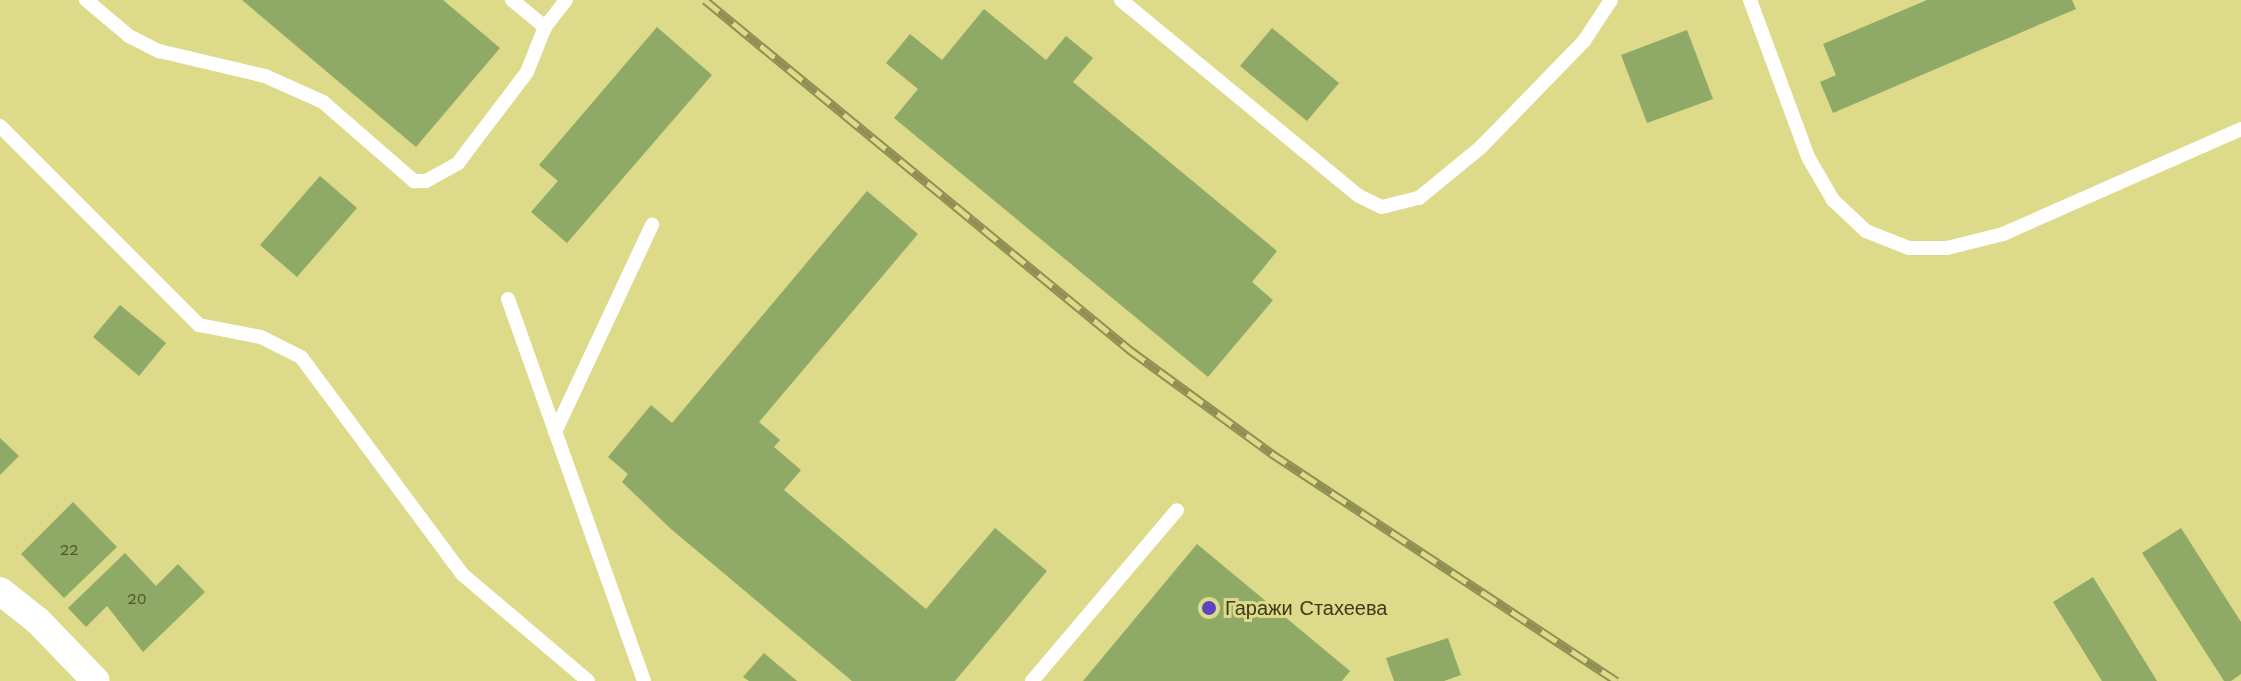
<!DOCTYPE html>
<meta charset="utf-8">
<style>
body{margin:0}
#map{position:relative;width:2241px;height:681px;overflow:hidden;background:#ddda89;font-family:"Work Sans",sans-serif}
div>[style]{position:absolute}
.building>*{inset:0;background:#8fa966}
.lane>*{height:14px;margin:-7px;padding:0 7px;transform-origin:7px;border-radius:7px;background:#fff}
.street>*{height:28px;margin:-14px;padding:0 14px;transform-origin:14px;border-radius:14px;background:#fff}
.rail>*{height:9px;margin-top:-4.5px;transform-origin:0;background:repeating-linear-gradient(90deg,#ddda89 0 18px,#908e53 0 36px);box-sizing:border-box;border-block:2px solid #908e53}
.dots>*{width:22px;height:22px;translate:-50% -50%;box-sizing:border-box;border:4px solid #ddda89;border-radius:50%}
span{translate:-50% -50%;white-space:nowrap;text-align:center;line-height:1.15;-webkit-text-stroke:6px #ddda89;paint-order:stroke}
.number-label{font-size:16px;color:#52562c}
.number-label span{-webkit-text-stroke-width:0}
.poi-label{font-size:20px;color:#3d3b19}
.left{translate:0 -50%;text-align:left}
</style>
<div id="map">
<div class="building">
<div style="clip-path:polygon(242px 0,443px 0,500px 48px,416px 147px)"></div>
<div style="clip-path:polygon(1927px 0,2072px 0,2076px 9px,1833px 113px,1820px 82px,1836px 75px,1823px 44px)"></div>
<div style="clip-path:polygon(984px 9px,1046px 60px,1066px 36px,1093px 58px,1073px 82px,1277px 251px,1252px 282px,1273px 300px,1208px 377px,894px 118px,918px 89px,886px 63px,910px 34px,942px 60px)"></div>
<div style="clip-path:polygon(657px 27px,712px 75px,567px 243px,531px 212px,558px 181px,539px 165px)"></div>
<div style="clip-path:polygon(1272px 28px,1339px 83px,1307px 121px,1240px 66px)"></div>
<div style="clip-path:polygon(1687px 30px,1713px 99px,1647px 123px,1621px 55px)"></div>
<div style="clip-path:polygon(320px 176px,357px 208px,297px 277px,260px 245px)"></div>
<div style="clip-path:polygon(867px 191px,918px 234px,759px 422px,780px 440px,774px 447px,801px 470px,784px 490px,926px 609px,995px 528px,1047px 571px,955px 681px,852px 681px,671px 529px,622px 482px,628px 474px,608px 457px,651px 405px,672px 423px)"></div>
<div style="clip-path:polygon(120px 305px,166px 343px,139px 376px,93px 337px)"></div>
<div style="clip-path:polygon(0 438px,19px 456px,0 475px)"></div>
<div style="clip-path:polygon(73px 502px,117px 547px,64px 598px,21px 554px)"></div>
<div style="clip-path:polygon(2181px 528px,2241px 622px,2241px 674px,2231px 681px,2224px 681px,2142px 553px)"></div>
<div style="clip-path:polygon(1197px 544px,1350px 671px,1342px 681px,1083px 681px)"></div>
<div style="clip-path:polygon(125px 553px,156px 586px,178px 564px,205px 592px,143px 652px,107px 606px,86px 627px,68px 608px)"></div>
<div style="clip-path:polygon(2093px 577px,2157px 681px,2102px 681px,2053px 602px)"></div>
<div style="clip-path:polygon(1448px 638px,1461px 675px,1444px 681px,1394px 681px,1386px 658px)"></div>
<div style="clip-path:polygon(764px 653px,797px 681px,749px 681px,743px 677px)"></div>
</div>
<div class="lane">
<div style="left:86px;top:0;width:56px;rotate:39.9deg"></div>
<div style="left:129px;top:36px;width:34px;rotate:27deg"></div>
<div style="left:159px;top:51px;width:109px;rotate:13.3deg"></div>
<div style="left:265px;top:76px;width:64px;rotate:24.1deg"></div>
<div style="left:323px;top:102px;width:121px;rotate:41deg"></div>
<div style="left:414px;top:181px;width:12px"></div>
<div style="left:426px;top:181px;width:37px;rotate:-29deg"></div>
<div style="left:458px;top:163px;width:114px;rotate:-52.8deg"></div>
<div style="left:527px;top:72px;width:48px;rotate:-68.2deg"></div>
<div style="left:545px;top:27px;width:34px;rotate:-52deg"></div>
<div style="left:512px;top:0;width:43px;rotate:39.3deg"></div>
<div style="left:1121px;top:0;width:308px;rotate:39.5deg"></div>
<div style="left:1359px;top:196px;width:25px;rotate:26deg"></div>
<div style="left:1382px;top:207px;width:38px;rotate:-14deg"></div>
<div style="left:1419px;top:198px;width:80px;rotate:-39.4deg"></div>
<div style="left:1481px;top:147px;width:148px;rotate:-45.8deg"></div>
<div style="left:1584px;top:41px;width:49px;rotate:-56.6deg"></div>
<div style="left:1750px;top:0;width:167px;rotate:69.7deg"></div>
<div style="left:1808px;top:157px;width:50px;rotate:59.8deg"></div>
<div style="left:1833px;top:200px;width:45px;rotate:43.2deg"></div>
<div style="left:1866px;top:231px;width:46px;rotate:21.6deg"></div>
<div style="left:1909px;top:248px;width:38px"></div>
<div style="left:1947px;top:248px;width:58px;rotate:-14deg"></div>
<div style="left:2003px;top:234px;width:260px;rotate:-23.8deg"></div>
<div style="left:0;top:126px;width:281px;rotate:45deg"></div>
<div style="left:199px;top:325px;width:63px;rotate:11deg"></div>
<div style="left:261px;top:337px;width:45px;rotate:26.6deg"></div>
<div style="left:301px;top:357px;width:270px;rotate:53.4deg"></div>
<div style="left:462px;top:574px;width:165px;rotate:40.3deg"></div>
<div style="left:508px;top:299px;width:405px;rotate:70.4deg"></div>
<div style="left:555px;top:432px;width:229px;rotate:-64.9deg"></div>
<div style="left:1032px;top:681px;width:224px;rotate:-49.7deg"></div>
</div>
<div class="street">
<div style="left:0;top:591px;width:48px;rotate:38.3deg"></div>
<div style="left:38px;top:621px;width:83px;rotate:46deg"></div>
</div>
<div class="rail">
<div style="left:705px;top:0;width:551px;rotate:39.47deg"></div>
<div style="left:1130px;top:350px;width:175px;rotate:36.1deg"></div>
<div style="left:1271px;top:453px;width:414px;rotate:33.4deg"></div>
</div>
<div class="dots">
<div style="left:1209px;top:608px;background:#5c45be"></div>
</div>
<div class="number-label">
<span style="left:69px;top:550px">22</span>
<span style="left:137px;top:599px">20</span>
</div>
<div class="poi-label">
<span class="left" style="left:1225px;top:608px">Гаражи Стахеева</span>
</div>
</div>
